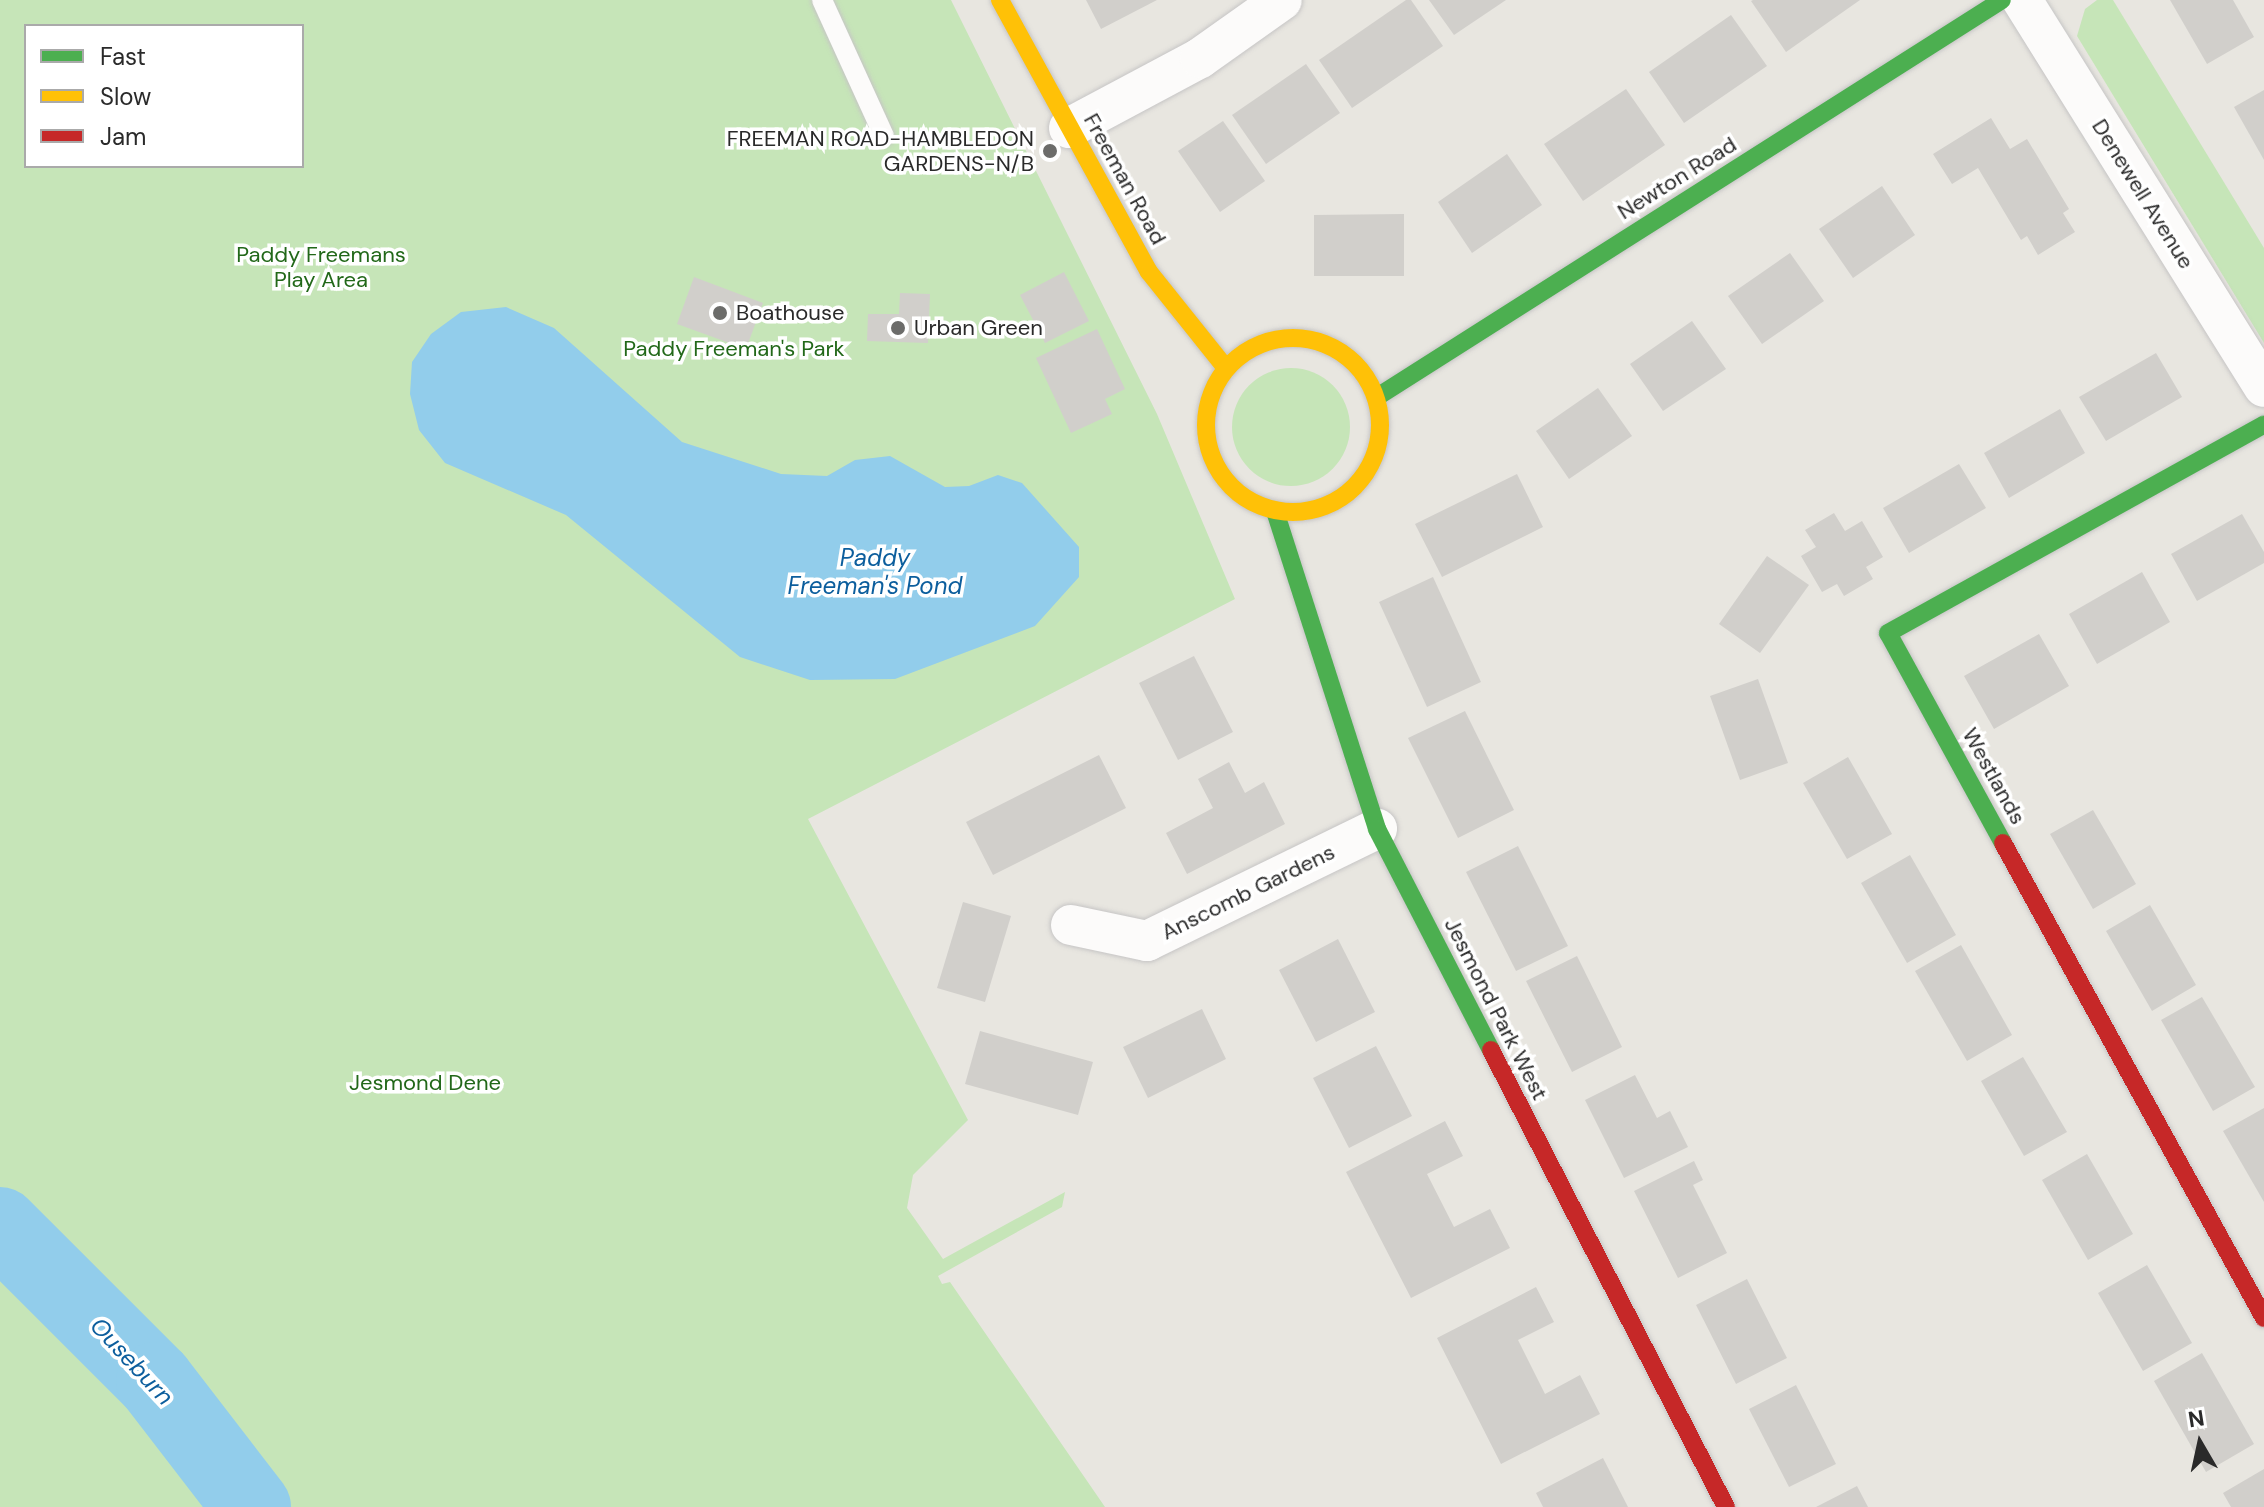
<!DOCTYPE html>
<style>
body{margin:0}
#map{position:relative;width:2264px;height:1507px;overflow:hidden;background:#e8e6e0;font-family:"DM Sans",sans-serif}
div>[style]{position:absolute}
.green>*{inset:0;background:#c6e5b8}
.round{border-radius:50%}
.water>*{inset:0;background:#92cdeb}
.river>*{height:78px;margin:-39px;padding:0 39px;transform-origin:39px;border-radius:39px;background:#92cdeb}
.building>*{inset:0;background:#d1cfcb}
.roads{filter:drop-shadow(0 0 2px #c6c5c5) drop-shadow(0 0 2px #c6c5c5)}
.lane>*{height:20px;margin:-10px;padding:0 10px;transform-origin:10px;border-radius:10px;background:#fcfbfa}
.street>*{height:40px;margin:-20px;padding:0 20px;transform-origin:20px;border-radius:20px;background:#fcfbfa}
.fast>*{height:18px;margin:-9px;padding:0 9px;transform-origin:9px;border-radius:9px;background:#4caf50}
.slow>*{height:18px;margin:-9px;padding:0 9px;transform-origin:9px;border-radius:9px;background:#ffc107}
.slow>.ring{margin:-9px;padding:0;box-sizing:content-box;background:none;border:18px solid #ffc107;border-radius:50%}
.jam>*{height:18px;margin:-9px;padding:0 9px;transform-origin:9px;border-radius:9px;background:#c62828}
.dots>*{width:22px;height:22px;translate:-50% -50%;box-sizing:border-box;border:4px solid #fff;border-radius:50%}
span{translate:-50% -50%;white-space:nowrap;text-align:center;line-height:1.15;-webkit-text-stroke:7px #fff;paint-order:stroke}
.poi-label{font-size:22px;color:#2a2a2a}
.right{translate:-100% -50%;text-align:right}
.left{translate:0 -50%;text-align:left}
.street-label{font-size:22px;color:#2a2a2a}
.park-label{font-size:22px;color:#226819}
.water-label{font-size:24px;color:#0c5e9d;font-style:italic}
.legend{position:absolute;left:24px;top:24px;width:280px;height:144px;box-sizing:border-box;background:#fff;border:2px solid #aaa;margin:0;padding:10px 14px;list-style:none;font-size:24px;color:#2a2a2a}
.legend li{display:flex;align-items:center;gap:16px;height:40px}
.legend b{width:40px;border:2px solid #aaa}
.north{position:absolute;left:2160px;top:1403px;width:80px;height:80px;-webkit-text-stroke:6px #fff;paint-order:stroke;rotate:351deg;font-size:22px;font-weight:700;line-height:32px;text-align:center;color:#2a2a2a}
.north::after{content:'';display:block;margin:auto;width:28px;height:36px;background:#2a2a2a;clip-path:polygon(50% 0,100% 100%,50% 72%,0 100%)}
</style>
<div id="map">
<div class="green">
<div style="clip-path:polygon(evenodd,0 0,951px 0,1157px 414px,1235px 599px,808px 819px,968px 1120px,913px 1175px,907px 1208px,943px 1259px,1065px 1192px,1062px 1207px,938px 1276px,942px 1284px,950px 1282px,1105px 1507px,0 1507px,0 0,26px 26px,302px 26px,302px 166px,26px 166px,26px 26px)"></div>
<div style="clip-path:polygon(2097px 0,2113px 0,2264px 248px,2264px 343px,2077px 36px,2085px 9px)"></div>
<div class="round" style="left:1232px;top:368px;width:118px;height:118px"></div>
</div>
<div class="water">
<div style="clip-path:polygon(506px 307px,554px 328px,682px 442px,781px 474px,827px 476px,855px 460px,890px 456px,945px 487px,969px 486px,998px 475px,1022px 483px,1079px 547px,1079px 577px,1035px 626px,895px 679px,810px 680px,740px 657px,566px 515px,445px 463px,419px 430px,410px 394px,412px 362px,431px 334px,461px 312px)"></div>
</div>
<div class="river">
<div style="left:0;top:1226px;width:219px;rotate:45deg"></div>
<div style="left:155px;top:1381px;width:159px;rotate:52.4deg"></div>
</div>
<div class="building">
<div style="clip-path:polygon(1086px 0,1157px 0,1101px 29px)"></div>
<div style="clip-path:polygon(1406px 0,1411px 0,1443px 46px,1352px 108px,1319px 60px)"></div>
<div style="clip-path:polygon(1429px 0,1506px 0,1454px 35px)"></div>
<div style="clip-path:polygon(1860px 0,1786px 52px,1751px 1px,1753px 0)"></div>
<div style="clip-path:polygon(2170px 0,2233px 0,2254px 37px,2207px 64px)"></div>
<div style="clip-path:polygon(1731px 15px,1767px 66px,1684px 123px,1649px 72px)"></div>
<div style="clip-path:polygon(1306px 64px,1340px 113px,1266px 164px,1232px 115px)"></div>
<div style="clip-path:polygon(1626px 89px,1665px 145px,1583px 201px,1544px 144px)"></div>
<div style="clip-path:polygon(2264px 90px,2264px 160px,2234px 107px)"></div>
<div style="clip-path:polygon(1991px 118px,2010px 149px,2027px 139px,2069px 209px,2063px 213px,2075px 232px,2038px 255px,2027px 236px,2021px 240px,1978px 168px,1952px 184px,1933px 154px)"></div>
<div style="clip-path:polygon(1223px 121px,1265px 181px,1220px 212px,1178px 151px)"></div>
<div style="clip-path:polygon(1507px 154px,1542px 205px,1472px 253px,1438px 202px)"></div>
<div style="clip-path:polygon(1882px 186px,1915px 235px,1853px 278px,1819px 229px)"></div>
<div style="clip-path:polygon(1404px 214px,1404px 276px,1314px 276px,1314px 215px)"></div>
<div style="clip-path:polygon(1790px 253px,1824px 301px,1762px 344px,1728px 296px)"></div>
<div style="clip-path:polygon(1064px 272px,1089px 321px,1045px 343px,1020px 295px)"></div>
<div style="clip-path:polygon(694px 277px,763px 303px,746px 349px,677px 324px)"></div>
<div style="clip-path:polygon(900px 293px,930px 294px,928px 343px,867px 341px,868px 314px,899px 314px)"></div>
<div style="clip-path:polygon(1692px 321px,1726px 369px,1663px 411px,1630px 364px)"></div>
<div style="clip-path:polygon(1097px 329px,1125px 389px,1105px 399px,1112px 414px,1071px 433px,1036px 358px)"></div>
<div style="clip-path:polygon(2156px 353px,2182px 397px,2106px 441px,2079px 397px)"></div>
<div style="clip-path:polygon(1598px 388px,1632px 436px,1569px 479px,1536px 431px)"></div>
<div style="clip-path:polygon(2060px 409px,2085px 453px,2009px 498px,1984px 453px)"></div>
<div style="clip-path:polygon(1959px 464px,1986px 508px,1909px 553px,1883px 508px)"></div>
<div style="clip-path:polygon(1517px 474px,1543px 527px,1442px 577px,1415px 524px)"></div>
<div style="clip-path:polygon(1834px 513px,1845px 531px,1862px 521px,1883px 557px,1866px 567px,1873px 579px,1844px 596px,1837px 584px,1822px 592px,1801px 556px,1816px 547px,1805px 530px)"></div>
<div style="clip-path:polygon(2242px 514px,2264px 552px,2264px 563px,2197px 601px,2171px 554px)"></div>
<div style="clip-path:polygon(1767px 556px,1809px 585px,1760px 653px,1719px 624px)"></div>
<div style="clip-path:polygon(2142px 572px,2170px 622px,2097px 664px,2069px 614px)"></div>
<div style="clip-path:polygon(1433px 577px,1481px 682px,1427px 707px,1379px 602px)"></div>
<div style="clip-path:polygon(2039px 634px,2069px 686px,1994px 729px,1964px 676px)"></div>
<div style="clip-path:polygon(1194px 656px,1233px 732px,1178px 760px,1139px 683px)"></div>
<div style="clip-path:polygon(1758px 679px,1788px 763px,1740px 780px,1710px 696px)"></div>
<div style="clip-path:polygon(1465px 711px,1514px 810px,1458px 838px,1408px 738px)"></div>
<div style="clip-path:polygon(1099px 755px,1126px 808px,993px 875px,966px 822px)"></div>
<div style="clip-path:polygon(1848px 757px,1892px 834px,1847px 859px,1803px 783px)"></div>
<div style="clip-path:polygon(1229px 762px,1245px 793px,1264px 782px,1285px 824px,1187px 874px,1166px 833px,1213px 808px,1198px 779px)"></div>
<div style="clip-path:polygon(2093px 810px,2136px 884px,2093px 909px,2050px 834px)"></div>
<div style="clip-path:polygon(1518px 846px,1568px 946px,1516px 971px,1466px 872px)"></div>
<div style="clip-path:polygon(1910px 855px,1956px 935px,1907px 963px,1861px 883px)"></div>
<div style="clip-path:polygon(963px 902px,1011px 916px,985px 1002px,937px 988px)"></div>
<div style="clip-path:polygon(2150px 905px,2196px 985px,2152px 1011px,2106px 931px)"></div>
<div style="clip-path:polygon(1338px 939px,1375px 1012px,1316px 1042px,1279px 970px)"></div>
<div style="clip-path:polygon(1961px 945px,2012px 1035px,1967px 1061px,1915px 971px)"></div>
<div style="clip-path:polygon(1577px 956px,1622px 1047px,1572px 1072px,1526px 981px)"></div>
<div style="clip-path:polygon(2202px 997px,2255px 1087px,2213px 1111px,2161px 1020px)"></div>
<div style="clip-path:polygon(1202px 1009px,1226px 1059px,1148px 1098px,1123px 1047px)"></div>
<div style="clip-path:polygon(980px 1031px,1093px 1062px,1078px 1115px,965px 1084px)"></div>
<div style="clip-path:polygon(1376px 1046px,1412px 1116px,1349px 1148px,1313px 1078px)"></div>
<div style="clip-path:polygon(2023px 1057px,2067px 1132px,2024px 1156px,1981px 1081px)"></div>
<div style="clip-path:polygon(1635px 1075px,1657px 1118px,1670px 1111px,1688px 1147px,1624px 1178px,1585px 1100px)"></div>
<div style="clip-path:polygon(2264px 1108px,2264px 1202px,2223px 1131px)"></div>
<div style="clip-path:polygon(1445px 1121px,1463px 1156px,1427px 1174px,1454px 1227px,1490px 1209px,1510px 1248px,1411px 1298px,1346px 1172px)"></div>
<div style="clip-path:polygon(2087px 1154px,2133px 1234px,2088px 1260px,2042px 1180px)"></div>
<div style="clip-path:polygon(1694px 1161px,1703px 1180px,1693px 1185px,1727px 1253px,1678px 1278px,1634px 1191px)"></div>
<div style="clip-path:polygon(2147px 1265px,2192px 1343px,2143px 1371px,2098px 1293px)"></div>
<div style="clip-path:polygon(1747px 1279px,1787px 1358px,1736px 1384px,1696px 1305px)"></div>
<div style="clip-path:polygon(1536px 1287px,1554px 1322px,1518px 1340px,1545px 1394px,1580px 1375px,1600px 1414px,1501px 1464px,1437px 1338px)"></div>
<div style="clip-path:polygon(2202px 1353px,2254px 1444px,2206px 1472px,2154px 1381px)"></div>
<div style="clip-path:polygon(1796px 1385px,1836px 1464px,1789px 1487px,1749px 1409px)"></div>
<div style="clip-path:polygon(1603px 1458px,1628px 1507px,1543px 1507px,1536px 1493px)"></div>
<div style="clip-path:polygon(2264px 1469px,2264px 1507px,2231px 1507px,2223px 1493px)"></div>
<div style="clip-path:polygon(1857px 1486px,1868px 1507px,1816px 1507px)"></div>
</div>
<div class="roads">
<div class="lane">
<div style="left:822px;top:0;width:149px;rotate:65.5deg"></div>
</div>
<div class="street">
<div style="left:2022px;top:0;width:456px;rotate:58deg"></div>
<div style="left:1069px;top:128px;width:149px;rotate:-28.1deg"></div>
<div style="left:1200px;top:58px;width:100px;rotate:-35.3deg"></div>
<div style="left:1071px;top:925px;width:78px;rotate:11.9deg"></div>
<div style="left:1147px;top:941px;width:256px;rotate:-26deg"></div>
</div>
<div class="fast">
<div style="left:1377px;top:397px;width:740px;rotate:-32.42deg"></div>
<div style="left:1275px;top:511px;width:334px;rotate:72.2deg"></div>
<div style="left:1377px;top:829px;width:249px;rotate:62.7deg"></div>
<div style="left:2003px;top:843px;width:239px;rotate:-118.7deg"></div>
<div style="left:1888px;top:633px;width:430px;rotate:-29deg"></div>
</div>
<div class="slow">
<div style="left:1000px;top:0;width:310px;rotate:61.3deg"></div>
<div style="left:1149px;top:272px;width:123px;rotate:51.3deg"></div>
<div class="ring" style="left:1206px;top:338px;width:156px;height:156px"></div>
</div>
<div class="jam">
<div style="left:2003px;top:843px;width:542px;rotate:61.21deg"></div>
<div style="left:1491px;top:1050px;width:514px;rotate:62.79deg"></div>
</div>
</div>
<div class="dots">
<div style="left:1050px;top:151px;background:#6c6c6a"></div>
<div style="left:720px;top:313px;background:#6c6c6a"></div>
<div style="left:898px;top:328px;background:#6c6c6a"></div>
</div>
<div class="poi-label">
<span class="right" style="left:1034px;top:151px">FREEMAN ROAD-HAMBLEDON<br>GARDENS-N/B</span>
<span class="left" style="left:736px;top:313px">Boathouse</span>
<span class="left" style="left:914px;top:328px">Urban Green</span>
</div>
<div class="street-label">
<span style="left:1677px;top:178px;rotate:-32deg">Newton Road</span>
<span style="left:1125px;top:179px;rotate:61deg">Freeman Road</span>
<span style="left:2143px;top:194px;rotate:58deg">Denewell Avenue</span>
<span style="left:1994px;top:776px;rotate:61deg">Westlands</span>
<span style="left:1248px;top:892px;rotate:-26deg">Anscomb Gardens</span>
<span style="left:1496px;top:1009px;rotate:63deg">Jesmond Park West</span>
</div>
<div class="park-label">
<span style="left:321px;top:267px">Paddy Freemans<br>Play Area</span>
<span style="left:734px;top:349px">Paddy Freeman's Park</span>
<span style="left:425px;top:1083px">Jesmond Dene</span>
</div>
<div class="water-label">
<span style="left:875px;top:572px">Paddy<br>Freeman's Pond</span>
<span style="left:132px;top:1361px;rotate:47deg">Ouseburn</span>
</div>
<ul class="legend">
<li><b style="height:10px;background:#4caf50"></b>Fast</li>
<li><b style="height:10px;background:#ffc107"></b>Slow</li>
<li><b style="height:10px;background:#c62828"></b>Jam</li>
</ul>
<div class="north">N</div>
</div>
